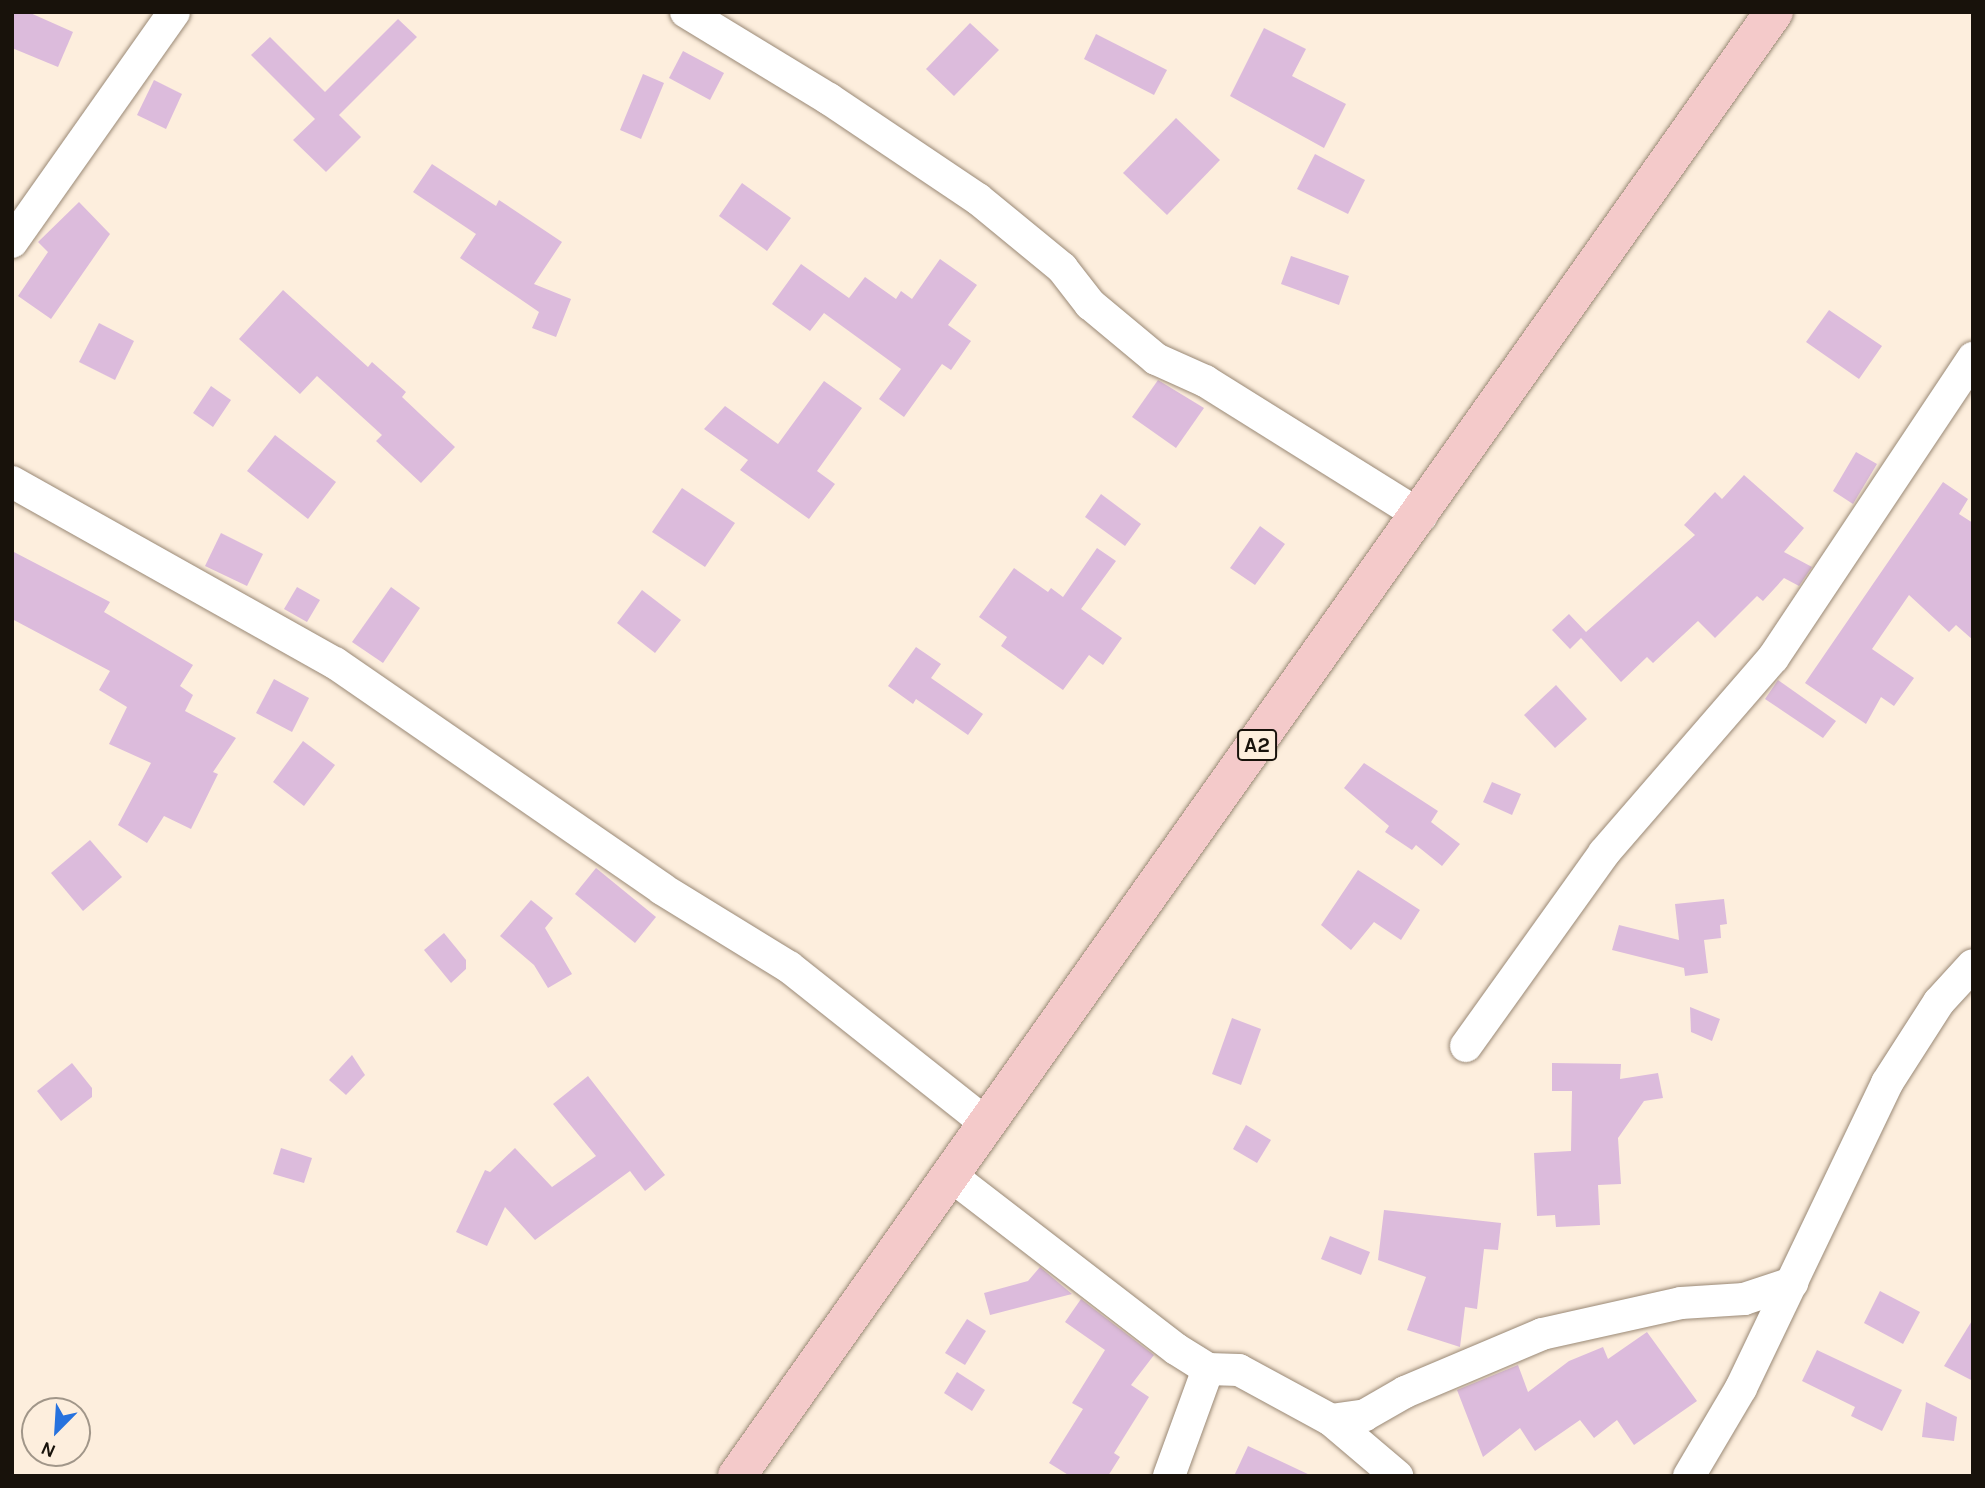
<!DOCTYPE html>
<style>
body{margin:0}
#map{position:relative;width:1985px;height:1488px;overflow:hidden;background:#fdeedd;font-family:Karla,sans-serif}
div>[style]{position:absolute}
.building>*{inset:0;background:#dcbbdc}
.roads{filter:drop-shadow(0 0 2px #9a8976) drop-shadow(0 0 2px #9a8976)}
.minor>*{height:32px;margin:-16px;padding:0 16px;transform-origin:16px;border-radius:16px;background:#fff}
.highway>*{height:38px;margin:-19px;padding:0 19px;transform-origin:19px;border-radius:19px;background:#f4caca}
span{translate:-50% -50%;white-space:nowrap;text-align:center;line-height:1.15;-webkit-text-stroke:5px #fdeedd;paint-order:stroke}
.shield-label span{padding:2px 5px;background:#fdeedd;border:2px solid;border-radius:5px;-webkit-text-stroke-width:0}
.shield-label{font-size:21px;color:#18120b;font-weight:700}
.frame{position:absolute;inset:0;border:14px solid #18120b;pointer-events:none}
.north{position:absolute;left:21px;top:1397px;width:70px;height:70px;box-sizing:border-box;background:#fdeedd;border:2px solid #a19689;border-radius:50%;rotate:204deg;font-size:19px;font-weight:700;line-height:28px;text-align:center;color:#18120b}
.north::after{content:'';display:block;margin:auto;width:24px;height:32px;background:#2772de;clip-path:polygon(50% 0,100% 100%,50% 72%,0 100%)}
</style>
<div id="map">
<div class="building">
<div style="clip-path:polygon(12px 12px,28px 12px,73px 32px,58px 67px,12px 48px)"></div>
<div style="clip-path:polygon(398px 19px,417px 37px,339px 115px,361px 137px,326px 172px,293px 140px,315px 119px,251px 55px,270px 37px,325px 92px)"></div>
<div style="clip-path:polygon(970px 23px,999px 50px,954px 96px,926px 69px)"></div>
<div style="clip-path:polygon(1264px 28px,1306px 49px,1292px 76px,1346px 104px,1324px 148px,1230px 96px)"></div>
<div style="clip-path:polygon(1096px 34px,1167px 70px,1154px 95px,1084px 59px)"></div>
<div style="clip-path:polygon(683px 51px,724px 73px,710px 100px,669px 78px)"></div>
<div style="clip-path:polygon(643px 74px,664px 83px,641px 139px,620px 130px)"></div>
<div style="clip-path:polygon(154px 80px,182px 94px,166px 129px,137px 115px)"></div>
<div style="clip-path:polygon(1176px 118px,1220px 160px,1167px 215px,1123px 173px)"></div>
<div style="clip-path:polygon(1315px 154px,1365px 180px,1348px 214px,1297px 189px)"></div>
<div style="clip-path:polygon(432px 164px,496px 206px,499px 200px,562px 242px,534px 284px,571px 299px,556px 337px,532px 328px,539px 312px,460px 258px,476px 234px,413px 192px)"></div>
<div style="clip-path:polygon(742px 183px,791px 218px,767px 251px,719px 216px)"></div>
<div style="clip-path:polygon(79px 202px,110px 234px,51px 319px,18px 296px,48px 252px,38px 242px)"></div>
<div style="clip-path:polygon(1291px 256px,1349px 276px,1339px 305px,1281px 284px)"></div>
<div style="clip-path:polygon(940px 259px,977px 285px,948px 325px,971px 341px,951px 370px,942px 364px,904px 417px,879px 399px,901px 369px,824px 313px,810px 331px,772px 304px,801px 264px,849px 298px,865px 277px,896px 299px,901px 291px,912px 299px)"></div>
<div style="clip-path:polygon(283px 290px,368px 367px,372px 362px,406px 392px,402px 397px,455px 447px,421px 483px,376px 441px,382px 435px,317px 376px,300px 394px,239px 339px)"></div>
<div style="clip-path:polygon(1829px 310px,1882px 346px,1859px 379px,1806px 342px)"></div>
<div style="clip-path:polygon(99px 323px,134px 341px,115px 380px,79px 362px)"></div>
<div style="clip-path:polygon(1158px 380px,1204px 408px,1176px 448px,1132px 417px)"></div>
<div style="clip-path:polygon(824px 381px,862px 408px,817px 471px,835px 484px,809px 519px,740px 470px,748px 460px,704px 429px,725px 406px,778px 444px)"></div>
<div style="clip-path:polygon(211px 386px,231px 400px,213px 427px,193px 413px)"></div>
<div style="clip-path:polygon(275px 435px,336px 482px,308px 519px,247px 471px)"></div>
<div style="clip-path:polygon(1856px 452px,1877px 464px,1853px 504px,1833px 491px)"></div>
<div style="clip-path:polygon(1744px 475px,1804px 528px,1784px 552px,1812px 567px,1799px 586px,1784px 578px,1763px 601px,1757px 596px,1715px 638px,1698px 621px,1653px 663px,1647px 657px,1621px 682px,1581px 638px,1570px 649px,1552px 630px,1569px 614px,1586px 632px,1695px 535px,1684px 525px,1715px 492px,1722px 499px)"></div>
<div style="clip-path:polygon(1943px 482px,1968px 499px,1959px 514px,1973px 523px,1973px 640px,1956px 625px,1949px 632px,1909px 595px,1872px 649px,1914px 678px,1894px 706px,1881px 697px,1866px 724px,1805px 683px)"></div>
<div style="clip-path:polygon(682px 488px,735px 523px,705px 567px,652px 532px)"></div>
<div style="clip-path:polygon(1101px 494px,1141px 524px,1125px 546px,1085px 517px)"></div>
<div style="clip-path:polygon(1260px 526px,1285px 544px,1255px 585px,1230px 568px)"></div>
<div style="clip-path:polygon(221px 533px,263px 554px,247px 586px,205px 566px)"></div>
<div style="clip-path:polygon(1097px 548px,1116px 561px,1081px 609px,1122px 638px,1103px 665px,1089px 655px,1063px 690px,1001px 646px,1007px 637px,979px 617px,1014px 568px,1048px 592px,1051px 588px,1063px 597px)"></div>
<div style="clip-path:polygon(12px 551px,110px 602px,104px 612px,193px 665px,180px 686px,193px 695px,185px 711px,236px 738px,213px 772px,218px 774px,191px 829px,164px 816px,147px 843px,118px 825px,151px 763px,109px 744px,127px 707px,99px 690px,110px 671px,12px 619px)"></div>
<div style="clip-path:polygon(297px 587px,320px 600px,307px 622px,284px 609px)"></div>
<div style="clip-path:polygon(391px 587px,420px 608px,383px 663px,352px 642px)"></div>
<div style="clip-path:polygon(642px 590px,681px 620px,655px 653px,617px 623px)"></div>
<div style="clip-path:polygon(916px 647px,941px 664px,931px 678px,983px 714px,968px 735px,916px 699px,913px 704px,888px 686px)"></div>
<div style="clip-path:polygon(274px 679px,309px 698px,292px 732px,256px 713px)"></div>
<div style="clip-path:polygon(1778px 680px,1836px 721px,1823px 738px,1765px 699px)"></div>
<div style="clip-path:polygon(1556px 685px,1587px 719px,1555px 748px,1524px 715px)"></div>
<div style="clip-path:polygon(303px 741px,335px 765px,304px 806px,273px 782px)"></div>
<div style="clip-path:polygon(1364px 763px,1438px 811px,1431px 822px,1460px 844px,1442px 866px,1416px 845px,1412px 850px,1385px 832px,1389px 826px,1344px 788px)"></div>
<div style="clip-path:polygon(1492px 782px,1521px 794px,1512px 815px,1483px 802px)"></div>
<div style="clip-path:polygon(90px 840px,122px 877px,83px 911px,51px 873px)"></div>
<div style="clip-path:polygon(596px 868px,656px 917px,635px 943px,575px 894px)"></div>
<div style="clip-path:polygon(1358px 870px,1420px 910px,1401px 940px,1374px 922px,1351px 950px,1321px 925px)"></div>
<div style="clip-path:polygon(1724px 899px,1727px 924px,1720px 925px,1721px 938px,1704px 940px,1708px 973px,1685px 976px,1684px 968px,1612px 950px,1619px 925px,1679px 940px,1675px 904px)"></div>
<div style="clip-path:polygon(531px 900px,553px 918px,545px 928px,572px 974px,548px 988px,534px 965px,500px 936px)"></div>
<div style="clip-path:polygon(444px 933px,466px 960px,466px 969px,451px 983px,424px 950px)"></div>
<div style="clip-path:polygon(1690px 1007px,1720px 1019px,1712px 1041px,1691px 1032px)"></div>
<div style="clip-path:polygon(1232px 1018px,1261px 1029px,1241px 1085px,1212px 1074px)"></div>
<div style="clip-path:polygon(352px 1055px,365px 1075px,346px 1095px,329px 1080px)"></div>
<div style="clip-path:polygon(72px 1063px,92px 1088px,92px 1097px,61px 1121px,37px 1091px)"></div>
<div style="clip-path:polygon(1552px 1063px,1621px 1064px,1620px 1079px,1658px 1073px,1663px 1098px,1644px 1101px,1618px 1138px,1621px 1184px,1598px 1185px,1600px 1225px,1556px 1227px,1555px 1215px,1537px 1216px,1534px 1153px,1571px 1151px,1572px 1091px,1552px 1091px)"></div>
<div style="clip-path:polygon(588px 1076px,665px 1175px,645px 1191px,630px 1171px,535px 1240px,505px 1207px,487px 1246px,456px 1232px,485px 1170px,490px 1172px,515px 1148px,552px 1187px,596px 1156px,553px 1104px)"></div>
<div style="clip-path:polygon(1246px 1125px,1271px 1140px,1257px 1163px,1233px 1149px)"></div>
<div style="clip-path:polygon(281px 1148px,312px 1158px,304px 1183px,273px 1174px)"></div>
<div style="clip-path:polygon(1384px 1210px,1501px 1223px,1498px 1250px,1484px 1249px,1477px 1309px,1465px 1307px,1460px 1347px,1407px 1330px,1426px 1277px,1378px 1260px)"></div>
<div style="clip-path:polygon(1330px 1236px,1370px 1252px,1361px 1275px,1321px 1259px)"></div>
<div style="clip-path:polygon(1040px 1267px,1072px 1294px,990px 1315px,984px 1293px,1028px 1281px)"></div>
<div style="clip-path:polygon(1880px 1291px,1920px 1312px,1903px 1344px,1864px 1323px)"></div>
<div style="clip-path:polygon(1081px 1299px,1154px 1355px,1131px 1385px,1149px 1397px,1114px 1453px,1120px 1457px,1108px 1476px,1070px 1476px,1049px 1463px,1083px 1409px,1072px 1403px,1105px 1350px,1065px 1322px)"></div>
<div style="clip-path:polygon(967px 1319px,986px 1331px,965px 1365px,945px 1353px)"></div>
<div style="clip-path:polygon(1973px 1319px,1973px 1381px,1944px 1366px)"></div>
<div style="clip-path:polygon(1647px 1332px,1697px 1401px,1634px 1445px,1617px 1420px,1594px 1438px,1580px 1420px,1535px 1451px,1520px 1428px,1483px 1457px,1457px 1390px,1518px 1365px,1528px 1392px,1569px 1361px,1603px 1347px,1608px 1359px)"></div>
<div style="clip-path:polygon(1817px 1350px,1902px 1390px,1882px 1431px,1851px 1416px,1855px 1407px,1802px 1381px)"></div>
<div style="clip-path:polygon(957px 1372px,985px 1390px,972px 1411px,944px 1393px)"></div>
<div style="clip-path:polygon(1926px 1402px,1957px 1417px,1954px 1441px,1922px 1437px)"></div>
<div style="clip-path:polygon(1248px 1446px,1312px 1476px,1234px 1476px)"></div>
</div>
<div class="roads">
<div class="minor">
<div style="left:686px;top:12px;width:167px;rotate:31.3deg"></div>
<div style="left:829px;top:99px;width:179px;rotate:33.9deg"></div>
<div style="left:978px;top:199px;width:109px;rotate:39.4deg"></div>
<div style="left:1062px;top:268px;width:46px;rotate:52.1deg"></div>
<div style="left:1090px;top:304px;width:86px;rotate:39.8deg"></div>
<div style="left:1156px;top:359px;width:54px;rotate:24.2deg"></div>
<div style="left:1205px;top:381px;width:255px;rotate:32deg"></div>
<div style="left:12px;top:242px;width:281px;rotate:-54.8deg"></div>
<div style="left:12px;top:482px;width:370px;rotate:29.3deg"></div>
<div style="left:335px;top:663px;width:397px;rotate:34.6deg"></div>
<div style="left:662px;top:889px;width:149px;rotate:31.6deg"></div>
<div style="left:789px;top:967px;width:251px;rotate:38.4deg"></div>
<div style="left:1466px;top:1046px;width:237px;rotate:-54.4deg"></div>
<div style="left:1604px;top:853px;width:258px;rotate:-49.1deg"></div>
<div style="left:1773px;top:658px;width:361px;rotate:-56.3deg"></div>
<div style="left:950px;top:1175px;width:285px;rotate:37.6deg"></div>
<div style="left:1176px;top:1349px;width:38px;rotate:32deg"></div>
<div style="left:1208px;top:1369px;width:31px;rotate:2deg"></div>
<div style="left:1239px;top:1370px;width:105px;rotate:28.5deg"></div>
<div style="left:1331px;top:1420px;width:34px;rotate:-8deg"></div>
<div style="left:1365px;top:1415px;width:46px;rotate:-29.9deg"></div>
<div style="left:1405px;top:1392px;width:149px;rotate:-22.9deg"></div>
<div style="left:1542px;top:1334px;width:142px;rotate:-12.6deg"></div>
<div style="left:1681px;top:1303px;width:63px;rotate:-3.6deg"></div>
<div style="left:1744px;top:1299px;width:51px;rotate:-18.4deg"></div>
<div style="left:1331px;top:1420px;width:87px;rotate:40.3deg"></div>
<div style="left:1169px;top:1476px;width:114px;rotate:-70deg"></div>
<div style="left:1689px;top:1476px;width:102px;rotate:-59.4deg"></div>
<div style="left:1741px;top:1388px;width:338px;rotate:-64.4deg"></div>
<div style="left:1887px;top:1083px;width:96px;rotate:-57.3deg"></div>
<div style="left:1939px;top:1002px;width:50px;rotate:-47.4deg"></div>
</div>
<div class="highway">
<div style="left:737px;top:1476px;width:1794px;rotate:-54.69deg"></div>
</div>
</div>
<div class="shield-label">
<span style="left:1257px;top:745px">A2</span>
</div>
<div class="frame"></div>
<div class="north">N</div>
</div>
